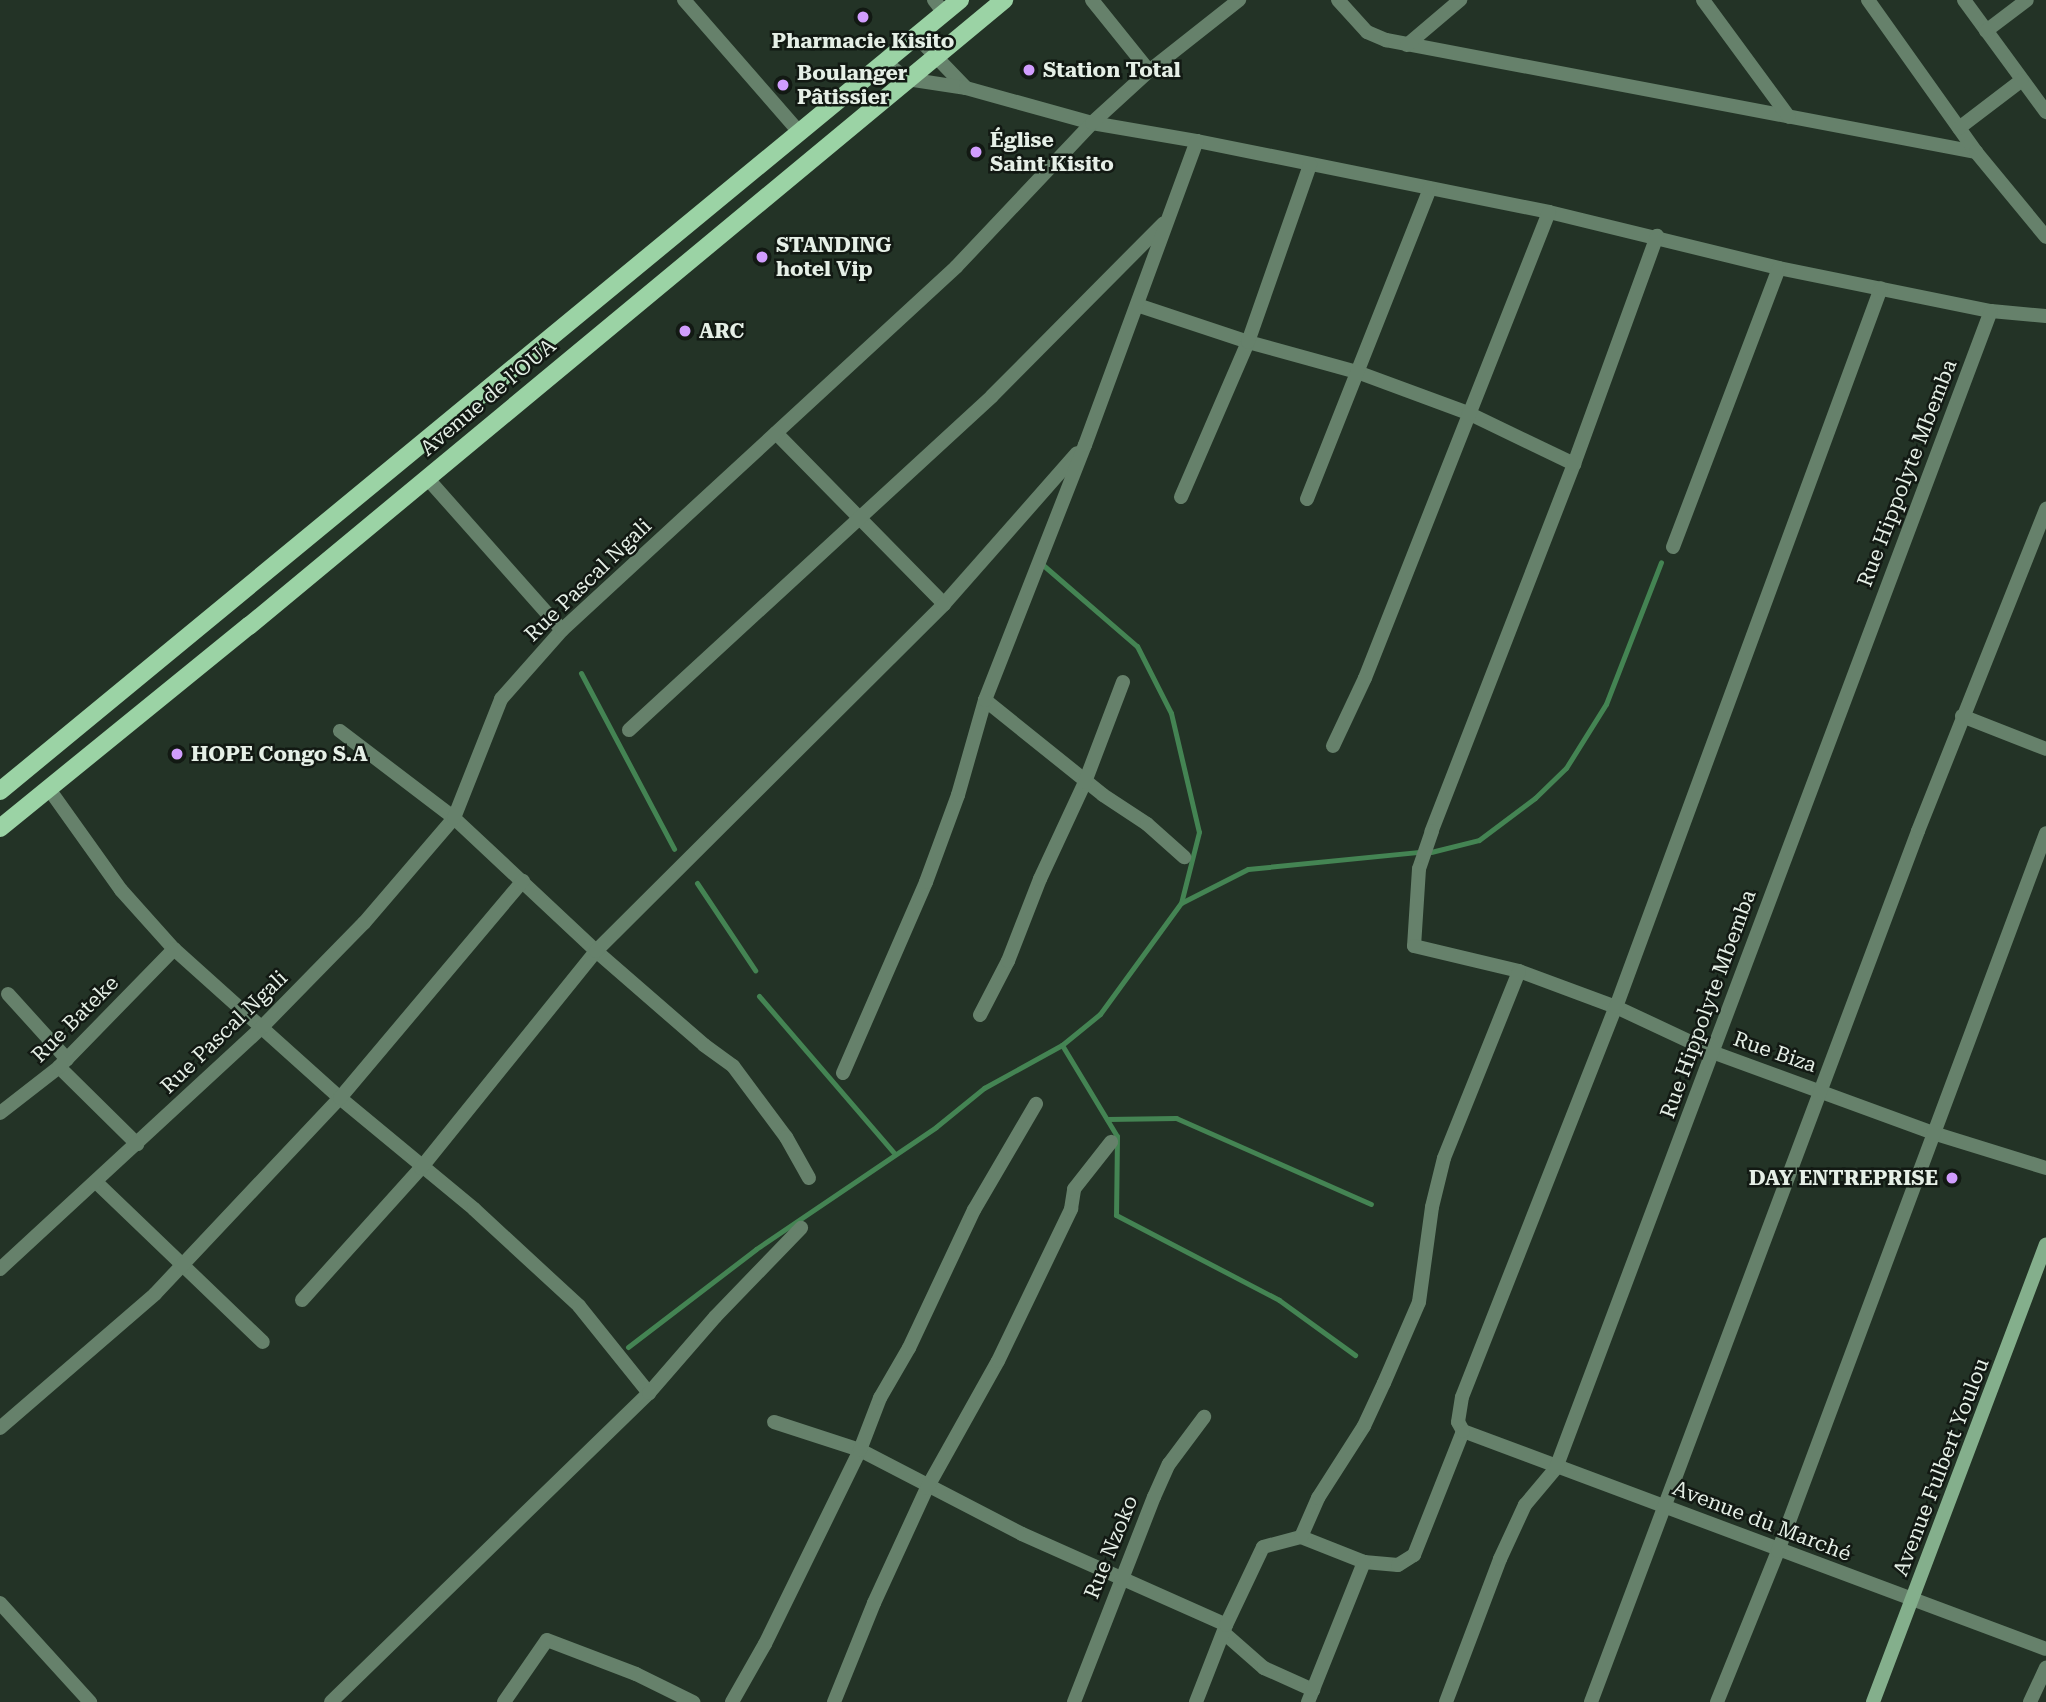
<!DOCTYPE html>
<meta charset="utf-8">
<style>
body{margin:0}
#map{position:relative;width:2046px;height:1702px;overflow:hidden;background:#233326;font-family:"Roboto Serif",serif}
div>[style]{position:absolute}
.stream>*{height:5px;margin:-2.5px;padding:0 2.5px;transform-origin:2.5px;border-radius:2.5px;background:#448453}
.street>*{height:14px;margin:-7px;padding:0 7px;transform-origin:7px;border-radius:7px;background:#66816b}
.secondary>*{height:14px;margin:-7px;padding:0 7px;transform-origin:7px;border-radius:7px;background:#84af8c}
.primary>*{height:18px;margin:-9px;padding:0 9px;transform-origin:9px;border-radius:9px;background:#9bd3a5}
.dots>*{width:19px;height:19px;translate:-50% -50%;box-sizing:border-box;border:4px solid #121913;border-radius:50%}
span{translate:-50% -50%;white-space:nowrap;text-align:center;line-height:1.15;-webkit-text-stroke:5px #121913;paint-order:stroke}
.poi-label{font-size:21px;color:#e5efe6;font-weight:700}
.left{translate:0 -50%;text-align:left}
.right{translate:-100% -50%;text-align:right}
.street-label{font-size:21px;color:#e5efe6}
</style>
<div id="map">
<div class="stream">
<div style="left:1043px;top:565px;width:124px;rotate:40.8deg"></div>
<div style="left:1137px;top:646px;width:75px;rotate:63.1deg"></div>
<div style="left:1171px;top:713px;width:122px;rotate:76.8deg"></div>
<div style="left:1199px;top:832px;width:73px;rotate:104.2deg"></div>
<div style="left:581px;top:673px;width:199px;rotate:62.1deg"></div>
<div style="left:1431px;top:852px;width:49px;rotate:-14deg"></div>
<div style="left:1479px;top:840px;width:70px;rotate:-36.9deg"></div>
<div style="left:1535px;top:798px;width:43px;rotate:-44.1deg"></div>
<div style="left:1566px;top:768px;width:75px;rotate:-58deg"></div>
<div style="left:1606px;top:704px;width:152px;rotate:-68.8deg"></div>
<div style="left:697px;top:883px;width:105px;rotate:56.3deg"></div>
<div style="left:759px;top:996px;width:207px;rotate:49.3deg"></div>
<div style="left:1062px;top:1045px;width:106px;rotate:58.9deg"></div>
<div style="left:1117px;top:1136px;width:79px;rotate:90.7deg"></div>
<div style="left:1116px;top:1215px;width:184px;rotate:27.5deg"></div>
<div style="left:1279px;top:1300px;width:94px;rotate:35.9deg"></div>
<div style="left:1107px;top:1119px;width:69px;rotate:-0.8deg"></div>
<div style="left:1176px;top:1118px;width:213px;rotate:23.8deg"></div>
<div style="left:628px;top:1347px;width:161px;rotate:-37.4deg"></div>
<div style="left:756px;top:1249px;width:217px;rotate:-34.1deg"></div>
<div style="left:936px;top:1127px;width:62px;rotate:-39.1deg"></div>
<div style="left:984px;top:1088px;width:89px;rotate:-28.9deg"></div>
<div style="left:1062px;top:1045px;width:49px;rotate:-39.2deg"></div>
<div style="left:1100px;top:1014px;width:137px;rotate:-53.9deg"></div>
<div style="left:1181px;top:903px;width:75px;rotate:-26.9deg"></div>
<div style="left:1248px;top:869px;width:170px;rotate:-5.7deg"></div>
</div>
<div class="street">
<div style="left:684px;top:0;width:176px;rotate:48.9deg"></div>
<div style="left:934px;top:0;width:16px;rotate:52deg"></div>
<div style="left:1092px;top:0;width:91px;rotate:51.2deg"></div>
<div style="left:1338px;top:0;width:43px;rotate:47.8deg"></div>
<div style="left:1367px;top:32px;width:21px;rotate:23deg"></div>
<div style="left:1386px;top:40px;width:601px;rotate:10.75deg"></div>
<div style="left:1703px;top:0;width:145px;rotate:53.7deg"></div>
<div style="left:1868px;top:0;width:186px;rotate:54.6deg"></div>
<div style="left:1976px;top:152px;width:110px;rotate:50.5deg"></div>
<div style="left:1964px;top:0;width:139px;rotate:53.8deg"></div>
<div style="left:1986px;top:31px;width:51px;rotate:-37.1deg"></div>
<div style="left:916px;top:36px;width:72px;rotate:46.1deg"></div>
<div style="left:1407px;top:45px;width:70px;rotate:-40.3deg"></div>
<div style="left:885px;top:62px;width:28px;rotate:38deg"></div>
<div style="left:907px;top:79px;width:60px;rotate:8.7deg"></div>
<div style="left:966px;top:88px;width:131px;rotate:15.5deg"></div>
<div style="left:1092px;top:123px;width:107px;rotate:9.7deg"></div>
<div style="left:1197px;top:141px;width:359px;rotate:11.4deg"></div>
<div style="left:1549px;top:212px;width:237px;rotate:13.7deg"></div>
<div style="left:1779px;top:268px;width:216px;rotate:11.5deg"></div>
<div style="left:1991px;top:311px;width:55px;rotate:5.2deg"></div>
<div style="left:1959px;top:128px;width:79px;rotate:-37.3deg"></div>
<div style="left:1137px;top:305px;width:117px;rotate:18.4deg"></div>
<div style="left:1248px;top:342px;width:113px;rotate:15.4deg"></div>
<div style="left:1357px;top:372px;width:118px;rotate:20.3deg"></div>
<div style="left:1468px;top:413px;width:118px;rotate:25.7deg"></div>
<div style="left:1574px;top:464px;width:394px;rotate:111.2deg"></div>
<div style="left:1432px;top:831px;width:40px;rotate:108.9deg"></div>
<div style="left:1419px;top:869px;width:77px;rotate:93.7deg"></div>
<div style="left:1414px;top:946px;width:108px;rotate:13.4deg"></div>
<div style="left:1519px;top:971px;width:103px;rotate:20.4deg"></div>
<div style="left:1616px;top:1007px;width:106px;rotate:25.1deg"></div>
<div style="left:1712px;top:1052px;width:235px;rotate:20.1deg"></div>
<div style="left:1933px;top:1133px;width:118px;rotate:17.2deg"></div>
<div style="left:776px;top:433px;width:240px;rotate:45.5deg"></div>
<div style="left:944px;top:604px;width:201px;rotate:-48.6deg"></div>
<div style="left:1574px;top:464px;width:243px;rotate:-70deg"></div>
<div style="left:427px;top:478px;width:203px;rotate:48.4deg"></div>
<div style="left:1181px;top:497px;width:169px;rotate:-66.6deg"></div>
<div style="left:1248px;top:342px;width:188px;rotate:-70.7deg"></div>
<div style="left:1307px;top:499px;width:334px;rotate:-68.4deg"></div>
<div style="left:1673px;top:547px;width:298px;rotate:-69.2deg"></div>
<div style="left:985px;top:700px;width:151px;rotate:38.8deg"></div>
<div style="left:1103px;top:795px;width:53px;rotate:33.4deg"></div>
<div style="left:1147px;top:824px;width:50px;rotate:41.7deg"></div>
<div style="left:1962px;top:716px;width:90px;rotate:21.4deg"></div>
<div style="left:629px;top:730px;width:493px;rotate:-42.6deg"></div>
<div style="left:992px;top:396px;width:243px;rotate:-45.2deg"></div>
<div style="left:340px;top:731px;width:143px;rotate:37.3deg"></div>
<div style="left:454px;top:818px;width:195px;rotate:43.1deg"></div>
<div style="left:596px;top:951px;width:143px;rotate:41deg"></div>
<div style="left:704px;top:1045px;width:36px;rotate:36deg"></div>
<div style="left:733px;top:1066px;width:89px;rotate:53.3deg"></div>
<div style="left:786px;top:1137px;width:47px;rotate:60.7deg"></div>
<div style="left:1333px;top:746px;width:75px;rotate:-64.8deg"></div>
<div style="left:1365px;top:678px;width:501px;rotate:-68.45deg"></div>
<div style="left:49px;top:789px;width:124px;rotate:54.5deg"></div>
<div style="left:121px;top:890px;width:79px;rotate:48.1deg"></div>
<div style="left:174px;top:949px;width:223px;rotate:41.9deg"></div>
<div style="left:340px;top:1098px;width:174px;rotate:39.6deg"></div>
<div style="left:474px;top:1209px;width:143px;rotate:42.7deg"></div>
<div style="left:579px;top:1306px;width:112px;rotate:51.2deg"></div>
<div style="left:8px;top:994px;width:88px;rotate:47.8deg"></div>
<div style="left:980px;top:1015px;width:61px;rotate:-62.6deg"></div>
<div style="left:1008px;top:961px;width:88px;rotate:-68.7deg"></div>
<div style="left:1040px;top:879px;width:107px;rotate:-65.1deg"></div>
<div style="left:1085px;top:782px;width:107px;rotate:-69.2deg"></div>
<div style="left:59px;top:1067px;width:110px;rotate:44.6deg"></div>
<div style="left:843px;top:1073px;width:208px;rotate:-66.5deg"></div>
<div style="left:926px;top:882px;width:93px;rotate:-69.8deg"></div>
<div style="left:958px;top:795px;width:99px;rotate:-74.1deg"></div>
<div style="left:985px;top:700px;width:274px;rotate:-68.6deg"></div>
<div style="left:1085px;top:445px;width:324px;rotate:-69.8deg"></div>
<div style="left:0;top:1113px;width:75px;rotate:-37.9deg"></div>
<div style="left:59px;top:1067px;width:165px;rotate:-45.7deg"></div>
<div style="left:96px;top:1182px;width:231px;rotate:43.8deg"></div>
<div style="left:0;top:1269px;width:357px;rotate:-42.7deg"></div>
<div style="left:262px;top:1027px;width:146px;rotate:-45.6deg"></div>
<div style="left:364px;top:923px;width:138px;rotate:-49.4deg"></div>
<div style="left:454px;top:818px;width:128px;rotate:-68.4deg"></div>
<div style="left:501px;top:699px;width:92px;rotate:-48.5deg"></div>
<div style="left:562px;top:630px;width:536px;rotate:-42.65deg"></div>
<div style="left:956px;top:267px;width:198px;rotate:-46.6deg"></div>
<div style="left:1092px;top:123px;width:77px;rotate:-42.4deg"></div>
<div style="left:1149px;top:71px;width:115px;rotate:-38.3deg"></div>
<div style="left:302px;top:1300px;width:178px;rotate:-48deg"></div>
<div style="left:421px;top:1168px;width:279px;rotate:-51.1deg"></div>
<div style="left:596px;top:951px;width:491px;rotate:-44.9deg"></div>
<div style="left:774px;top:1422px;width:90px;rotate:18deg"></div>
<div style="left:860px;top:1450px;width:182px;rotate:27.4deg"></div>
<div style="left:1022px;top:1534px;width:223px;rotate:24deg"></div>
<div style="left:0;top:1428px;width:205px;rotate:-40.8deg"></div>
<div style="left:155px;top:1294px;width:270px;rotate:-46.7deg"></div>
<div style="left:340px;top:1098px;width:284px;rotate:-49.9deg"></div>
<div style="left:1463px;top:1431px;width:622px;rotate:20.5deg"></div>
<div style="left:1301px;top:1537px;width:68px;rotate:21.6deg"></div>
<div style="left:1364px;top:1562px;width:34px;rotate:5deg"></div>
<div style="left:1398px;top:1565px;width:19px;rotate:-32deg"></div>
<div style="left:1414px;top:1555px;width:133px;rotate:-68.4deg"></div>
<div style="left:1463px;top:1431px;width:10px;rotate:-119deg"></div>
<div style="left:1458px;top:1422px;width:25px;rotate:-81deg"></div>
<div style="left:1462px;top:1397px;width:419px;rotate:-68.5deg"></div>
<div style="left:1616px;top:1007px;width:766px;rotate:-69.77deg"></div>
<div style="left:0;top:1603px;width:134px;rotate:47.7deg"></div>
<div style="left:1224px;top:1633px;width:53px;rotate:41.2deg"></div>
<div style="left:1264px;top:1668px;width:54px;rotate:24.2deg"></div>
<div style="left:331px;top:1702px;width:443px;rotate:-44.2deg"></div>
<div style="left:649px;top:1393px;width:101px;rotate:-49deg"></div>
<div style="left:715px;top:1317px;width:124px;rotate:-46deg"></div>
<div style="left:504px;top:1702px;width:75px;rotate:-55.3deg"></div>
<div style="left:547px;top:1640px;width:95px;rotate:20.9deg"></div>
<div style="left:636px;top:1674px;width:64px;rotate:26.2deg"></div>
<div style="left:732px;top:1702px;width:67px;rotate:-60.4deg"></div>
<div style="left:765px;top:1644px;width:216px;rotate:-63.9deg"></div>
<div style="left:860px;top:1450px;width:56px;rotate:-69deg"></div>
<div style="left:880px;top:1398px;width:58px;rotate:-59.9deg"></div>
<div style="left:909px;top:1348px;width:153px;rotate:-64.8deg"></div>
<div style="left:974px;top:1210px;width:123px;rotate:-59.7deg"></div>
<div style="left:834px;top:1702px;width:107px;rotate:-68deg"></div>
<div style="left:874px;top:1603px;width:127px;rotate:-65.3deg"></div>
<div style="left:927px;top:1488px;width:145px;rotate:-60.8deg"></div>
<div style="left:998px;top:1361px;width:169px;rotate:-64.3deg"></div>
<div style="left:1071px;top:1209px;width:20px;rotate:-81deg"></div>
<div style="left:1074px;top:1189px;width:60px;rotate:-51.8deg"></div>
<div style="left:1074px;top:1702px;width:220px;rotate:-68.7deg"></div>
<div style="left:1154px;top:1497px;width:36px;rotate:-66deg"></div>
<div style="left:1169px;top:1464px;width:59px;rotate:-53.3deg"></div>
<div style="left:1196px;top:1702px;width:83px;rotate:-68.7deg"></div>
<div style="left:1226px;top:1625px;width:86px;rotate:-64.6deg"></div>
<div style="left:1263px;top:1547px;width:39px;rotate:-15deg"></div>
<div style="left:1301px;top:1537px;width:43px;rotate:-66.4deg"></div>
<div style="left:1318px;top:1498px;width:85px;rotate:-57.4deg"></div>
<div style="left:1364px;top:1426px;width:47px;rotate:-65.1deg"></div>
<div style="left:1384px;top:1383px;width:88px;rotate:-66.6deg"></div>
<div style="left:1419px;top:1302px;width:96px;rotate:-82.2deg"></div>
<div style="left:1432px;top:1207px;width:50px;rotate:-76.2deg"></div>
<div style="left:1444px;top:1158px;width:201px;rotate:-68.1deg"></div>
<div style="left:1308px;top:1702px;width:151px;rotate:-68.2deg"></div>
<div style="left:1446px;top:1702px;width:153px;rotate:-69.3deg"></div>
<div style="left:1500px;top:1559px;width:60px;rotate:-65.2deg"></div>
<div style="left:1525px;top:1505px;width:48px;rotate:-50deg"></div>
<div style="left:1556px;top:1468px;width:1236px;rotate:-69.4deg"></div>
<div style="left:1591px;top:1702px;width:930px;rotate:-69.42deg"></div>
<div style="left:1918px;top:831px;width:347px;rotate:-68.3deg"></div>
<div style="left:1717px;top:1702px;width:163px;rotate:-68deg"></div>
<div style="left:1778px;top:1551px;width:766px;rotate:-69.53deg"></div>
<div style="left:2030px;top:1702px;width:38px;rotate:-65deg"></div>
</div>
<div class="secondary">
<div style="left:1873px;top:1702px;width:489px;rotate:-69.3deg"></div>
</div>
<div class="primary">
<div style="left:0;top:791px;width:1244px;rotate:-39.49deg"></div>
<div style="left:0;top:828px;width:321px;rotate:-39.1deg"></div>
<div style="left:249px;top:626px;width:981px;rotate:-39.66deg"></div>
</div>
<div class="dots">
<div style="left:863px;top:17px;background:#d19dfe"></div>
<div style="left:1029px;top:70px;background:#d19dfe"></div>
<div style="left:783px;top:85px;background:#d19dfe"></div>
<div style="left:976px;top:152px;background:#d19dfe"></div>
<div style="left:762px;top:257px;background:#d19dfe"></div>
<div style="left:685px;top:331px;background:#d19dfe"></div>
<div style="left:177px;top:754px;background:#d19dfe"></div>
<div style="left:1952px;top:1178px;background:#d19dfe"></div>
</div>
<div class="poi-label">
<span style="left:863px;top:41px">Pharmacie Kisito</span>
<span class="left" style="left:1043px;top:70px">Station Total</span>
<span class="left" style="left:797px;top:85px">Boulanger<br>Pâtissier</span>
<span class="left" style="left:990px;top:152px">Église<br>Saint Kisito</span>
<span class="left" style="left:776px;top:257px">STANDING<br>hotel Vip</span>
<span class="left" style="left:699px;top:331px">ARC</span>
<span class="left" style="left:191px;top:754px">HOPE Congo S.A</span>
<span class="right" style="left:1938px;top:1178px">DAY ENTREPRISE</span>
</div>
<div class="street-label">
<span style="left:488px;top:397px;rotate:-40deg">Avenue de l'OUA</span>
<span style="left:1907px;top:473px;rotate:-69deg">Rue Hippolyte Mbemba</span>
<span style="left:588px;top:580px;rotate:-44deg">Rue Pascal Ngali</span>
<span style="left:1708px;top:1004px;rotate:-70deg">Rue Hippolyte Mbemba</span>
<span style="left:75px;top:1019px;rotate:-45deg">Rue Bateke</span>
<span style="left:224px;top:1032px;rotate:-44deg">Rue Pascal Ngali</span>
<span style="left:1775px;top:1052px;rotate:19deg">Rue Biza</span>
<span style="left:1941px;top:1467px;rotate:-69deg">Avenue Fulbert Youlou</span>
<span style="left:1762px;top:1521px;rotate:21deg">Avenue du Marché</span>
<span style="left:1111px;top:1547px;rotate:-68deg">Rue Nzoko</span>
</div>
</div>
